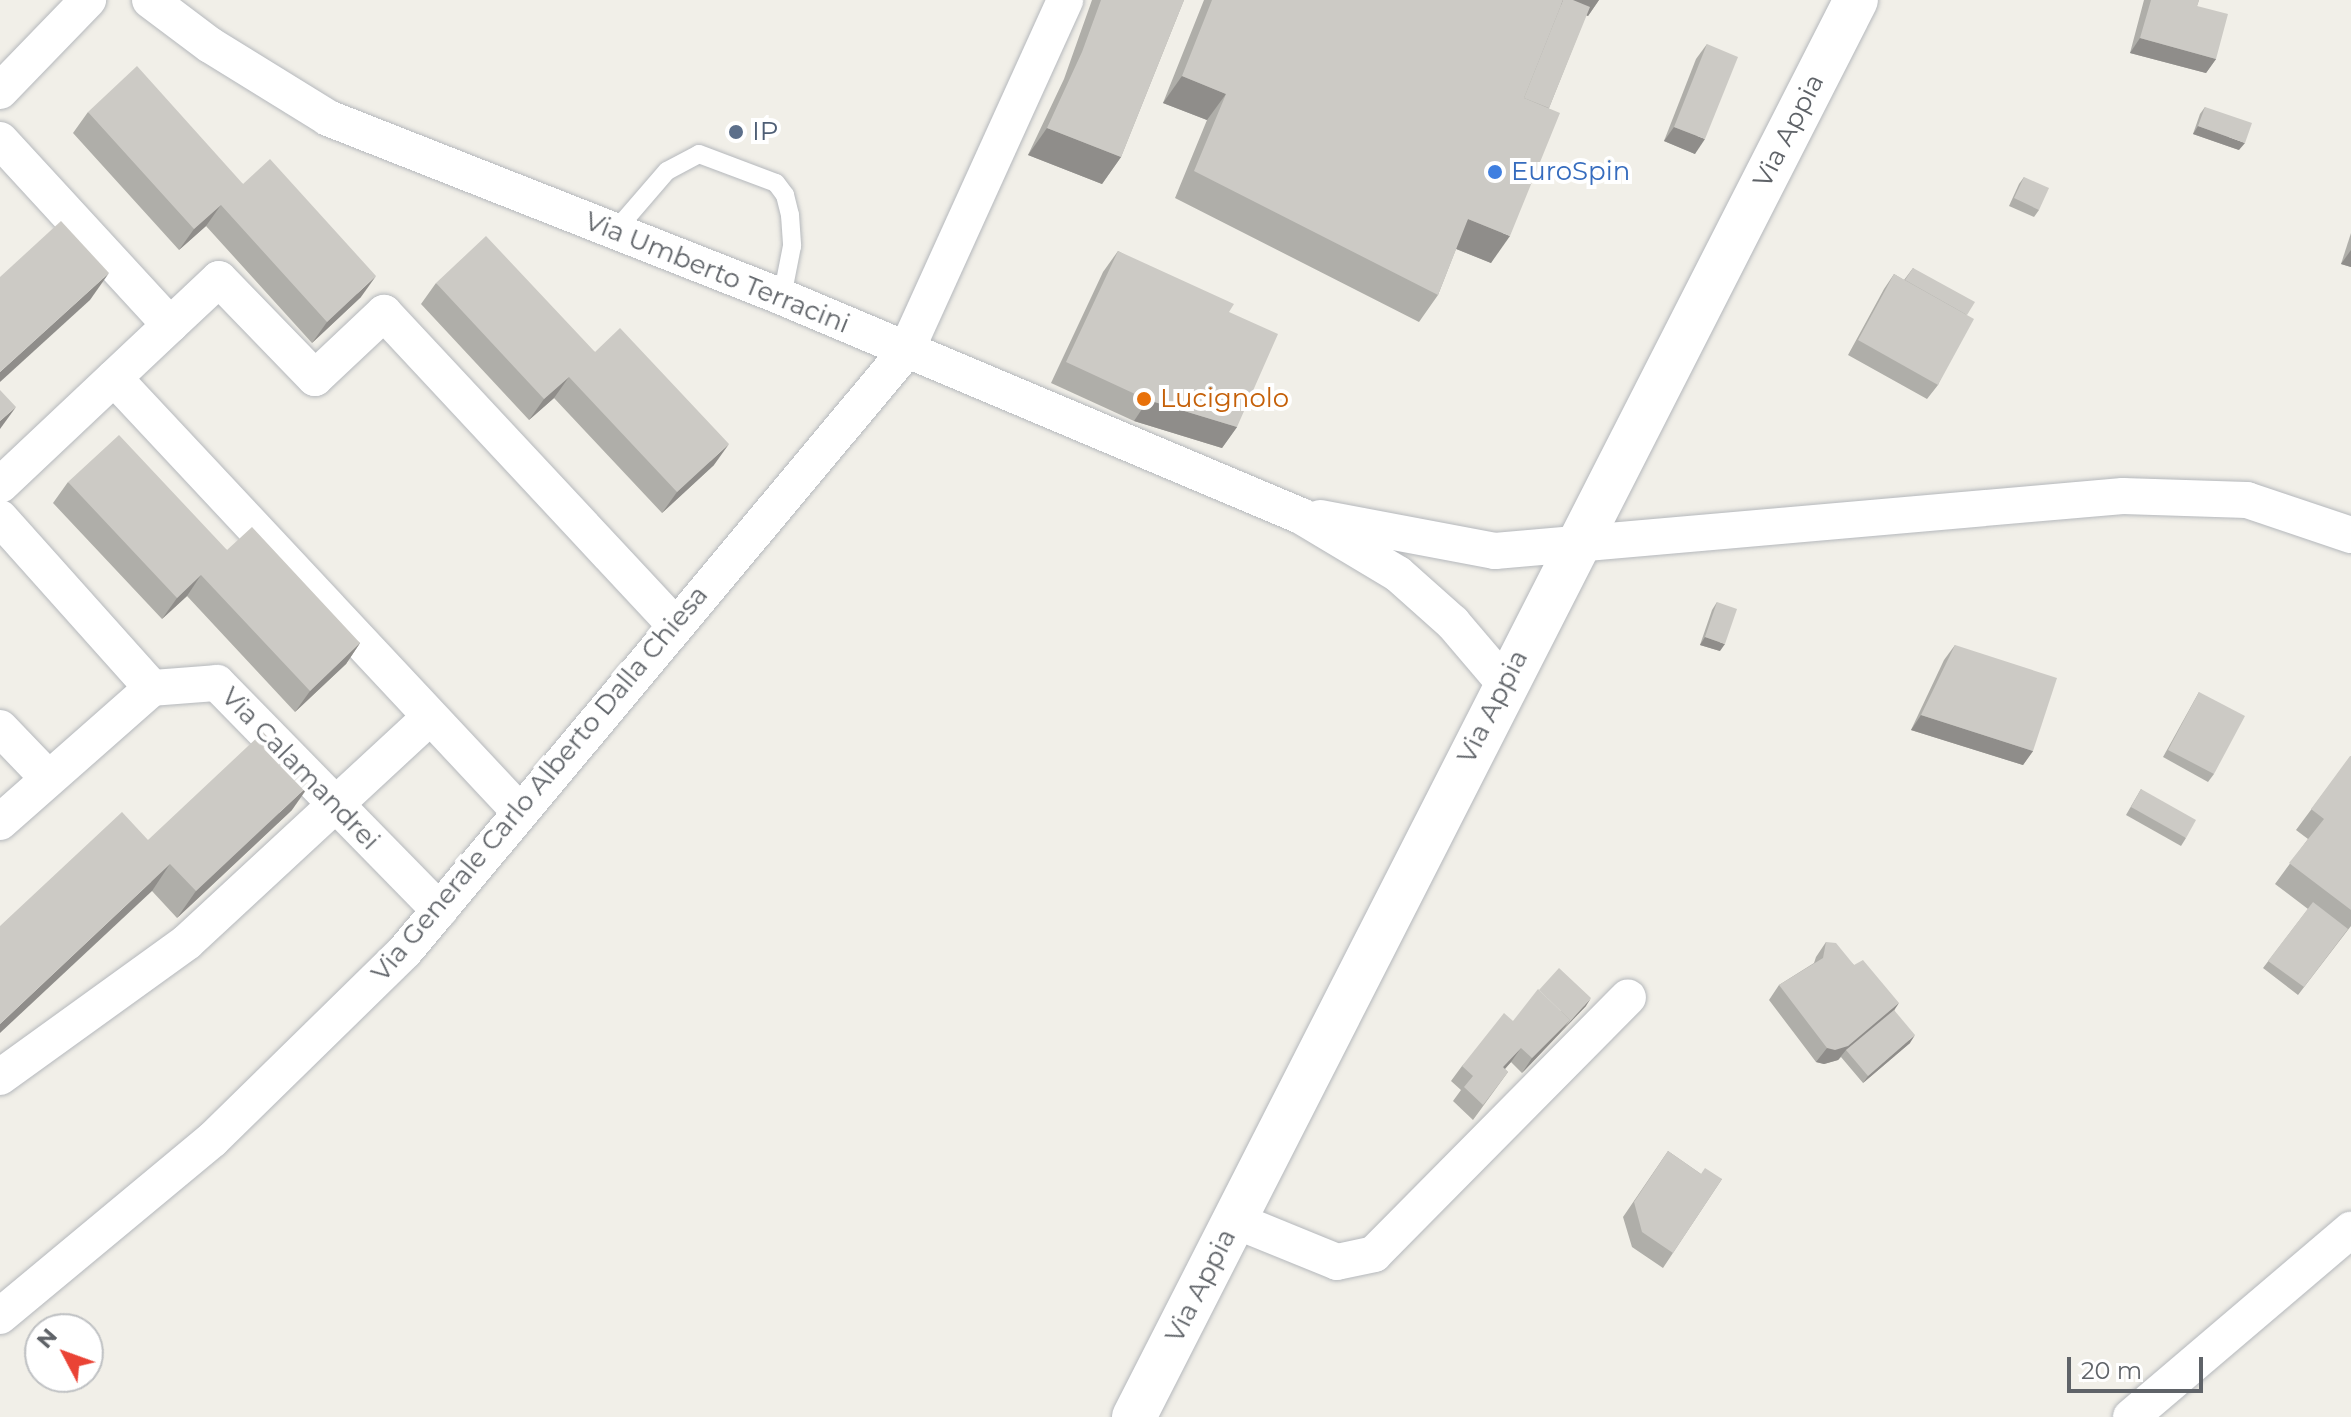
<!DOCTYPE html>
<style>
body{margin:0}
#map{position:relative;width:2351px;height:1417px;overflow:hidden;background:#f1efe8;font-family:Montserrat,sans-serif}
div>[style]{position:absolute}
.roads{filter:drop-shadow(0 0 2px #b5b8bc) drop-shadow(0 0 2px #b5b8bc)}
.lane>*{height:18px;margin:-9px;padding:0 9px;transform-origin:9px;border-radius:9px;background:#fff}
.street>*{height:36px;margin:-18px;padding:0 18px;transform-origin:18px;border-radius:18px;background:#fff}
.secondary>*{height:44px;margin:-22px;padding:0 22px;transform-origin:22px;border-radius:22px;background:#fff}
.wall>*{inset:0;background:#afaea9}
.shaded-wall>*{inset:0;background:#8f8d8a}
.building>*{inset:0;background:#cccac5}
.dots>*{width:22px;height:22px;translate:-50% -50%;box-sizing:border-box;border:4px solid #fff;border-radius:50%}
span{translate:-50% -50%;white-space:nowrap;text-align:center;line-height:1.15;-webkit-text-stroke:8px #fff;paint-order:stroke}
.street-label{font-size:26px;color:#5f6368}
.service-label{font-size:26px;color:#4e5e75}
.left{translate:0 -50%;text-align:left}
.shop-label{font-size:26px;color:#366cbe}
.food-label{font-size:26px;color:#c56008}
.north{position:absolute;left:24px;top:1313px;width:80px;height:80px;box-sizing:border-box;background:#fff;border:2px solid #bfc1c3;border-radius:50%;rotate:311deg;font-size:22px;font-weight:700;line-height:32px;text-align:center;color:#5f6368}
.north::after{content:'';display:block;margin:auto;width:28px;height:36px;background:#ea4335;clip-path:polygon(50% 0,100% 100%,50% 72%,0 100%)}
.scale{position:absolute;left:2067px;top:1357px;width:136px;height:36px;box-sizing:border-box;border:4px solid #5f6368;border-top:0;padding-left:10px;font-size:24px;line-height:28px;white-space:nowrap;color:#5f6368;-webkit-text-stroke:6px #fff;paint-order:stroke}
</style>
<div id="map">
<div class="roads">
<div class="lane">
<div style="left:616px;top:230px;width:78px;rotate:-49.2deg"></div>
<div style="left:667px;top:171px;width:36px;rotate:-28deg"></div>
<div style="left:699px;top:154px;width:82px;rotate:20.6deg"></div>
<div style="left:776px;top:183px;width:15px;rotate:53deg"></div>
<div style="left:785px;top:195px;width:21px;rotate:76deg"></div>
<div style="left:790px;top:215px;width:31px;rotate:86deg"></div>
<div style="left:792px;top:246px;width:52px;rotate:101.1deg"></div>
</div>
<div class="street">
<div style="left:150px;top:0;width:75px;rotate:36.9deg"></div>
<div style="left:210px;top:45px;width:139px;rotate:31.7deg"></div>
<div style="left:328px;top:118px;width:488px;rotate:21.5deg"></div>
<div style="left:782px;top:297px;width:563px;rotate:22.88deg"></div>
<div style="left:1301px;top:516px;width:113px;rotate:30.9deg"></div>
<div style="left:1398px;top:574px;width:74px;rotate:41.7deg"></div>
<div style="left:1453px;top:623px;width:80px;rotate:49.6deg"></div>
<div style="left:0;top:91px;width:127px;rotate:-46deg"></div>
<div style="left:0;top:140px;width:251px;rotate:47.4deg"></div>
<div style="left:170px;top:325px;width:233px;rotate:136.7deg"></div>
<div style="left:170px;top:325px;width:67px;rotate:-43.2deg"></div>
<div style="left:219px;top:279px;width:138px;rotate:45.9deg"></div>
<div style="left:315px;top:378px;width:95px;rotate:-43.3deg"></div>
<div style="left:384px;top:313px;width:427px;rotate:47deg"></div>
<div style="left:114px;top:378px;width:594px;rotate:46.91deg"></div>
<div style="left:0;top:518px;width:228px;rotate:48.2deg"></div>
<div style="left:1320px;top:518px;width:178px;rotate:10.7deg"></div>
<div style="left:1495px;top:551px;width:630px;rotate:-5.01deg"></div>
<div style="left:2123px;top:496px;width:124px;rotate:1.8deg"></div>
<div style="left:2247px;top:500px;width:110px;rotate:18.6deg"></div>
<div style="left:0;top:728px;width:69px;rotate:46.2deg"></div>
<div style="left:0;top:822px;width:203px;rotate:-41.4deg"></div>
<div style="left:152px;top:688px;width:65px;rotate:-4.4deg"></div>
<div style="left:217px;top:683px;width:318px;rotate:45.6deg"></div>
<div style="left:0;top:1077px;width:231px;rotate:-35.8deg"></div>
<div style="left:187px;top:942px;width:331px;rotate:-42.8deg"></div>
<div style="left:1234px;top:1220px;width:111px;rotate:22.2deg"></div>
<div style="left:1337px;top:1262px;width:38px;rotate:-12deg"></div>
<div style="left:1374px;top:1254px;width:361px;rotate:-45.3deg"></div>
<div style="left:0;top:1316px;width:276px;rotate:-39.7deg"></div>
<div style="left:212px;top:1140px;width:270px;rotate:-44.4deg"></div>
<div style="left:405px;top:951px;width:782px;rotate:-50.14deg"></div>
<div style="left:906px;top:351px;width:385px;rotate:-65.6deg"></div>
<div style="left:2131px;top:1417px;width:289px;rotate:-40.4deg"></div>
</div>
<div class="secondary">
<div style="left:1134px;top:1417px;width:1590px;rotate:-63deg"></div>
</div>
</div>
<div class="wall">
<div style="clip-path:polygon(1092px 0,1184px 0,1121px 157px,1102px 184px,1028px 155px,1064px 79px)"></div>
<div style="clip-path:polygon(1204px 0,1599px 0,1588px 16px,1586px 15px,1549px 108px,1491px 263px,1456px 249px,1438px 295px,1419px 322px,1175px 198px,1207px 120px,1163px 103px)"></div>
<div style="clip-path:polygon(2144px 0,2199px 0,2197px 6px,2216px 59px,2206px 73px,2130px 53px)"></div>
<div style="clip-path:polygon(1707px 44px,1695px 154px,1664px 141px,1696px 59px)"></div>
<div style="clip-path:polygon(2205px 107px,2239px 150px,2193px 134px,2200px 114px)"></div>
<div style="clip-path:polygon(88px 112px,243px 184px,361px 297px,312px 343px,206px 226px,179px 250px,73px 133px)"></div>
<div style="clip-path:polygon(2024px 177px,2039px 210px,2034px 217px,2009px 206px,2019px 184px)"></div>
<div style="clip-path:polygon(2351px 233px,2351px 267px,2341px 264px)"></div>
<div style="clip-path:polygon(1118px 251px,1229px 312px,1237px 427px,1222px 448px,1134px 421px,1051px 383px,1103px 272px)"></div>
<div style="clip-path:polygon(1913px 268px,1967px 315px,1938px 385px,1927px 399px,1848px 355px,1884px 289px,1894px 274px,1904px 280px)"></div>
<div style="clip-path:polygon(436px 283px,595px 352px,714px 465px,662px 513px,554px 398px,529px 420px,421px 304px)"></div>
<div style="clip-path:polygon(68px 482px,227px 550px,360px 643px,346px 664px,295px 712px,187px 596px,162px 619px,53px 503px)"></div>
<div style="clip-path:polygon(1717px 602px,1720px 651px,1700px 645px,1712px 610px)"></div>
<div style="clip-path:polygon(1955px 645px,2033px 751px,2023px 765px,1911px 730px,1944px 660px)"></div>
<div style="clip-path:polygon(2199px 692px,2214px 774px,2208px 782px,2163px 757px)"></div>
<div style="clip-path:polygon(2351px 756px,2351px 926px,2298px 995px,2263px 968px,2308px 909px,2275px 884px,2308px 839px,2296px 830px)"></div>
<div style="clip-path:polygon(2141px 789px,2186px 838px,2181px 846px,2126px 815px)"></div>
<div style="clip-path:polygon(292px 810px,177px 918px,152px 891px,148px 840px)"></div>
<div style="clip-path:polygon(1826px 942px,1854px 965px,1894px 1010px,1910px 1043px,1863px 1083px,1841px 1057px,1838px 1060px,1824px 1064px,1816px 1062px,1769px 1000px,1779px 985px,1814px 963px,1816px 957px)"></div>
<div style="clip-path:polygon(1586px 1006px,1522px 1073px,1511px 1062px,1505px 1069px,1508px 1072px,1473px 1120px,1453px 1101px,1461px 1090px,1451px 1081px,1462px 1066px,1513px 1021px)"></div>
<div style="clip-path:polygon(1668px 1151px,1701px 1174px,1722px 1179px,1663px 1268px,1632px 1247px,1623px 1217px)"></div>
</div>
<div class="shaded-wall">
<div style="clip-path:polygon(1557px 0,1599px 0,1588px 16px,1556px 3px)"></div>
<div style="clip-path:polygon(2140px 38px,2216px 59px,2206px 73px,2130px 53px)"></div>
<div style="clip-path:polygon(1182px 76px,1226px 94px,1207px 120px,1163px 103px)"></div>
<div style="clip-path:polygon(2198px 126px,2245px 143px,2239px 150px,2193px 134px)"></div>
<div style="clip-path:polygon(1674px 127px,1705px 139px,1695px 154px,1664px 141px)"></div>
<div style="clip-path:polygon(1047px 128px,1121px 157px,1102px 184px,1028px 155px)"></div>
<div style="clip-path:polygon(221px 205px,206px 226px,179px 250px,194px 229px)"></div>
<div style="clip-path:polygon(1468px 219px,1510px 236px,1491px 263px,1449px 246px)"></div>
<div style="clip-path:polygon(2351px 250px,2351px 267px,2341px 264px)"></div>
<div style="clip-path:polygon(109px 273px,90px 300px,0 382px,0 372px)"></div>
<div style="clip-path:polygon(376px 276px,361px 297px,312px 343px,327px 322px)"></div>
<div style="clip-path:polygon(569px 377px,554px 398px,529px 420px,544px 399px)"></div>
<div style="clip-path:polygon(1148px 400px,1237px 427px,1222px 448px,1134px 421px)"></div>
<div style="clip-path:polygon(16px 407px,0 429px,0 421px)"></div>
<div style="clip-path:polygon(729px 444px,714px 465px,662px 513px,677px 492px)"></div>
<div style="clip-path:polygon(201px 575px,187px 596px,162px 619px,177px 598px)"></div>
<div style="clip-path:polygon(1705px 637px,1725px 644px,1720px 651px,1700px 645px)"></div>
<div style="clip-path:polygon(360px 643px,346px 664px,295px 712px,310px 691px)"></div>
<div style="clip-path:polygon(1921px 715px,2033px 751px,2023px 765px,1911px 730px)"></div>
<div style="clip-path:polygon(311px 783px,292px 810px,177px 918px,196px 891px)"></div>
<div style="clip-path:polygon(170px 864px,152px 891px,0 1033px,0 1024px)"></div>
<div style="clip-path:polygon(1591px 998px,1586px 1006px,1559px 1034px,1565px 1027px)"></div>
<div style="clip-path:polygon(1899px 1003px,1889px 1018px,1846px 1050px,1838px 1060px,1824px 1064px,1816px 1062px,1827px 1048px)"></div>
<div style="clip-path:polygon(1570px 1020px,1559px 1034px,1522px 1073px,1532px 1058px)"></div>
<div style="clip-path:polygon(1915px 1035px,1910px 1043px,1863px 1083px,1868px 1076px)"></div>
<div style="clip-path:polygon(1521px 1048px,1511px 1062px,1493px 1082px,1503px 1067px)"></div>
</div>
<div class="building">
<div style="clip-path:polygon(1101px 0,1184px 0,1121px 157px,1047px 128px,1082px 52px)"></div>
<div style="clip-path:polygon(1212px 0,1563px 0,1524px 98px,1560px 113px,1510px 236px,1468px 219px,1438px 295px,1194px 171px,1226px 94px,1182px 76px)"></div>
<div style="clip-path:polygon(1563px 0,1573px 0,1590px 7px,1549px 108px,1524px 98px)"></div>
<div style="clip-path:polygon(2151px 0,2199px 0,2197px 6px,2228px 14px,2216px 59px,2140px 38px)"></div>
<div style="clip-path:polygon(1707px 44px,1738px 57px,1705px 139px,1674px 127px)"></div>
<div style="clip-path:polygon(137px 66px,243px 184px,270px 159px,376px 276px,327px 322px,221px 205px,194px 229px,88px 112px)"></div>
<div style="clip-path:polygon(2205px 107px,2252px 123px,2245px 143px,2198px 126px)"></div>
<div style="clip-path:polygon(2024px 177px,2049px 188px,2039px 210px,2014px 198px)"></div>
<div style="clip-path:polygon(61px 221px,109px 273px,0 372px,0 277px)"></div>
<div style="clip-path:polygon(486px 236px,595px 352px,620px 328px,729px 444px,677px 492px,569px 377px,544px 399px,436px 283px)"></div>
<div style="clip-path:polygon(1118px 251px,1234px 304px,1229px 312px,1278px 334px,1237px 427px,1148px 400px,1066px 362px)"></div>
<div style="clip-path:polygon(1913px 268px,1975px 302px,1967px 315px,1905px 280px)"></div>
<div style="clip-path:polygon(1894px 274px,1974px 319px,1938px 385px,1858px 340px)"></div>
<div style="clip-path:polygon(0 390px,16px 407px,0 421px)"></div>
<div style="clip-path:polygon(119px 435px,227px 550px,252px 527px,360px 643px,310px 691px,201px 575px,177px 598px,68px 482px)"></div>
<div style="clip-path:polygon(1717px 602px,1737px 609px,1725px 644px,1705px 637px)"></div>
<div style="clip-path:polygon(1955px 645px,2057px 678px,2033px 751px,1921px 715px)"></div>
<div style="clip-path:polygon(2199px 692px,2245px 716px,2214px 774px,2168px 750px)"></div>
<div style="clip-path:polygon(263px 732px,311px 783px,196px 891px,170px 864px,0 1024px,0 926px,122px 812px,148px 840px)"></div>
<div style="clip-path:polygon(2350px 756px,2351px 756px,2351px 910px,2289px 863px,2324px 819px,2311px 809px)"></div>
<div style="clip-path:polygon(2141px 789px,2196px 820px,2186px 838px,2131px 807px)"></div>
<div style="clip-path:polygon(2313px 902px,2348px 929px,2304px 987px,2268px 961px)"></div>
<div style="clip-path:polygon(1826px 942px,1836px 943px,1854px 965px,1863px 960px,1899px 1003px,1848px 1046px,1835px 1050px,1827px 1048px,1779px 985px,1823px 958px)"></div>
<div style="clip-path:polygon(1559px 968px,1591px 998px,1565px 1027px,1570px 1020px,1539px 990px)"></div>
<div style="clip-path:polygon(1538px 989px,1570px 1020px,1532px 1058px,1521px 1048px,1503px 1067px,1508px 1072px,1483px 1105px,1464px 1087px,1473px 1076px,1462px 1066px,1504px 1013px,1513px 1021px)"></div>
<div style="clip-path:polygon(1894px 1010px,1915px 1035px,1868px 1076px,1846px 1050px)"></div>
<div style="clip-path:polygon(1668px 1151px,1701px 1174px,1705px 1168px,1722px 1179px,1673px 1253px,1642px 1232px,1634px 1202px)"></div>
</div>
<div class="dots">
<div style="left:736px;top:132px;background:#5c6f8a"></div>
<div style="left:1495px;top:172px;background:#3f7fe0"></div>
<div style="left:1144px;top:399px;background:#e8710a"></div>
</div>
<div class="street-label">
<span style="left:1789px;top:131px;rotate:-63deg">Via Appia</span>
<span style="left:717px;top:273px;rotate:22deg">Via Umberto Terracini</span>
<span style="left:1493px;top:707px;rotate:-63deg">Via Appia</span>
<span style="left:300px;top:769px;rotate:46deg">Via Calamandrei</span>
<span style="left:540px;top:784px;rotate:-50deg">Via Generale Carlo Alberto Dalla Chiesa</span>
<span style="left:1201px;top:1286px;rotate:-63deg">Via Appia</span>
</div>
<div class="service-label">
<span class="left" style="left:752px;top:132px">IP</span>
</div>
<div class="shop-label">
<span class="left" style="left:1511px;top:172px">EuroSpin</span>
</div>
<div class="food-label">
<span class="left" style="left:1160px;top:399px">Lucignolo</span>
</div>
<div class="north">N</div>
<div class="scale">20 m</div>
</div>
